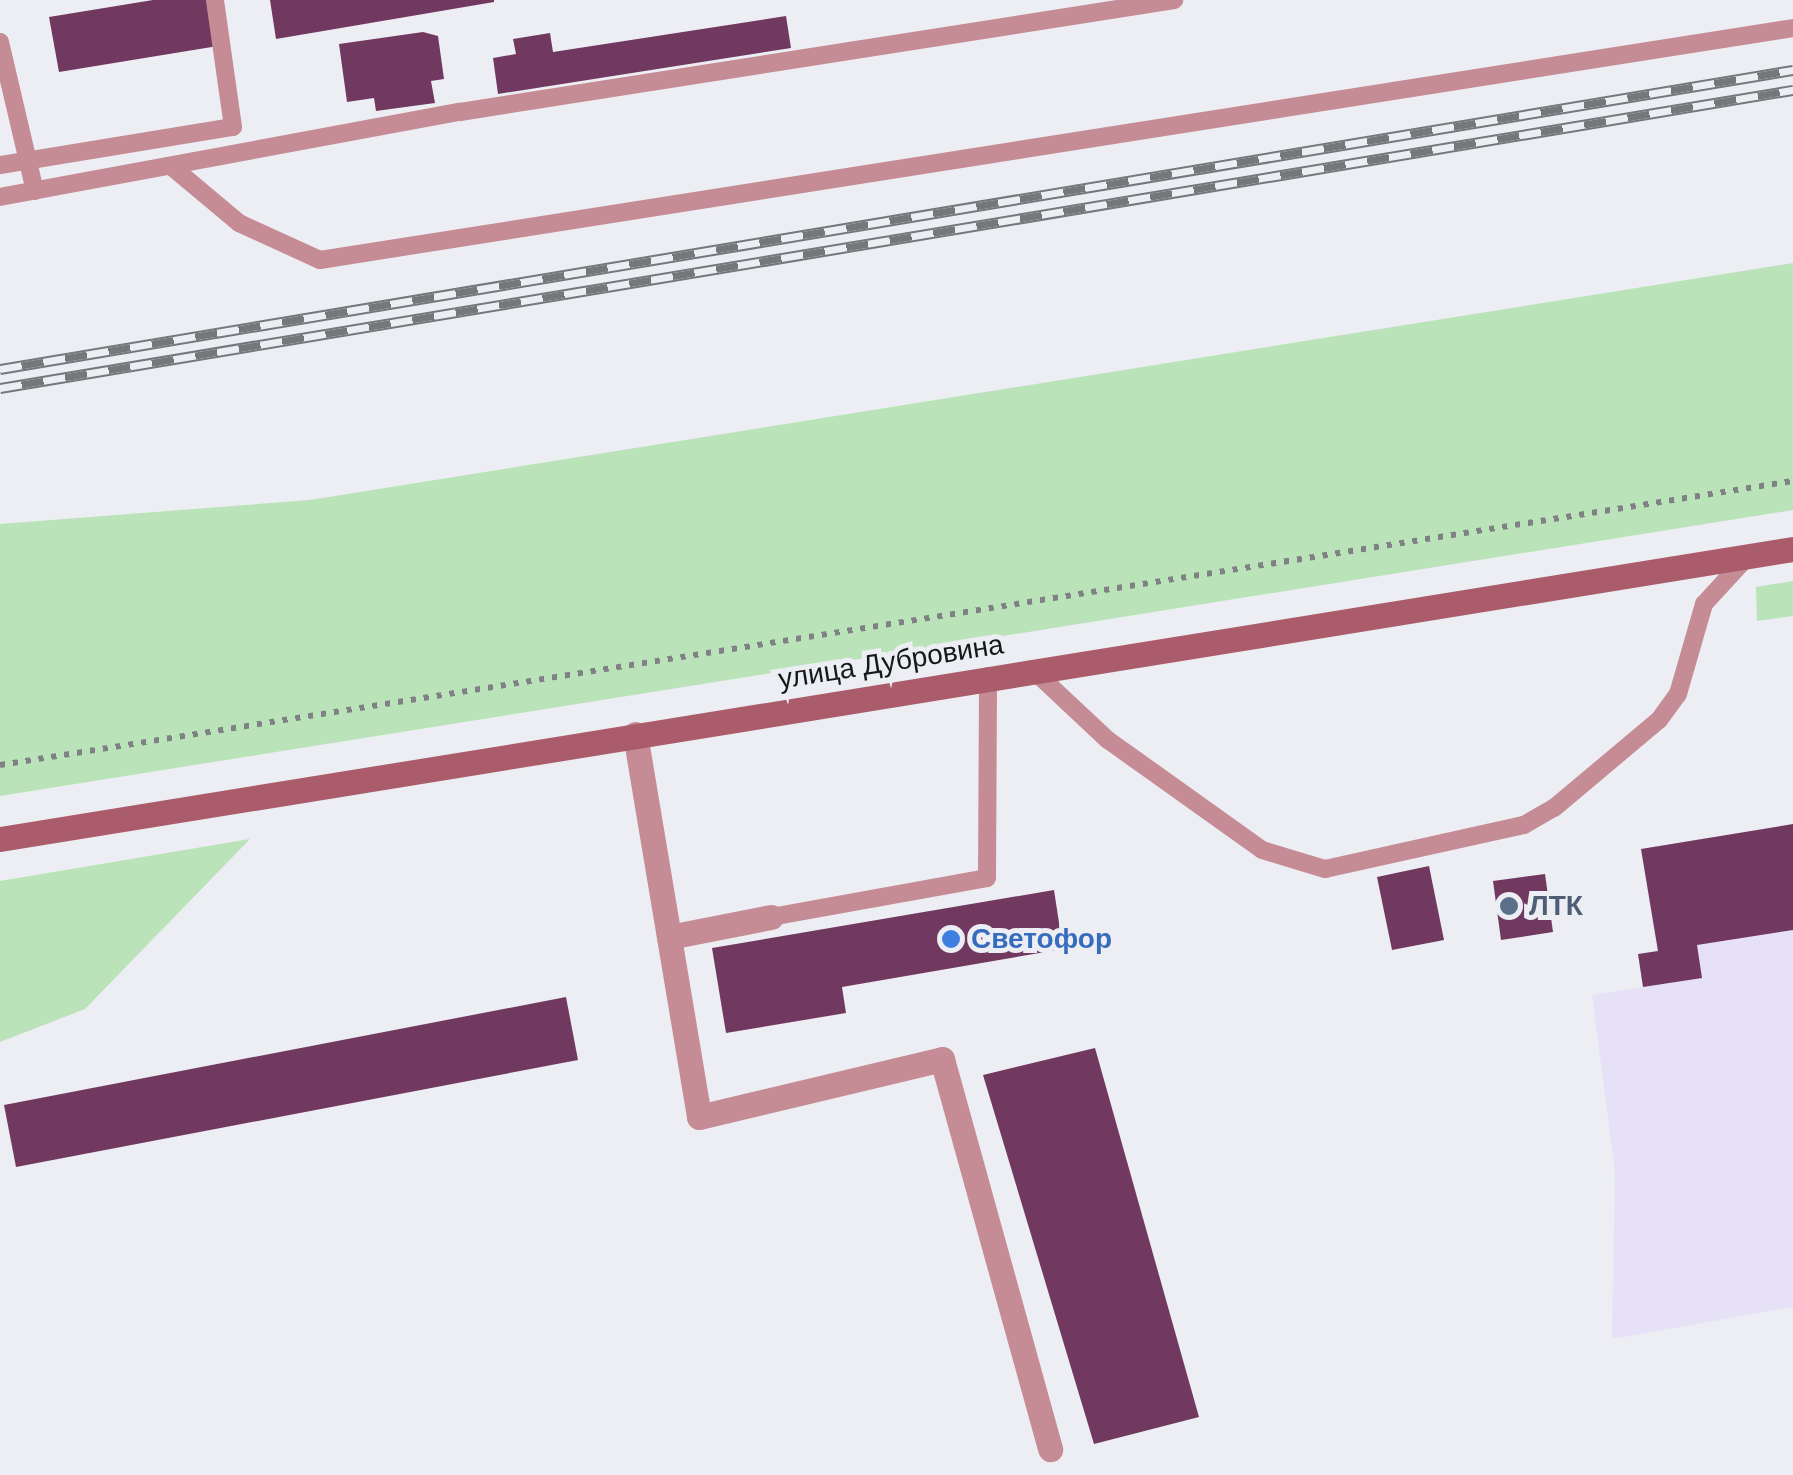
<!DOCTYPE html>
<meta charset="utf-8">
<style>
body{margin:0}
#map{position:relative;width:1793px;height:1475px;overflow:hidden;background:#eceef3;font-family:Arial,sans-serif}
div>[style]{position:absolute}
.commercial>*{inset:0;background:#e6e1f7}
.green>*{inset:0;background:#bae3b9}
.building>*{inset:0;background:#713960}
.path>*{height:6px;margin-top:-3px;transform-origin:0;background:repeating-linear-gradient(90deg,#808184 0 5px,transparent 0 13px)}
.lane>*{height:18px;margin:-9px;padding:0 9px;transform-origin:9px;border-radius:9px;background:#c58c95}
.street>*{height:25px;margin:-12.5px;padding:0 12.5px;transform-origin:12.5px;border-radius:12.5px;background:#c58c95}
.secondary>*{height:25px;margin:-12.5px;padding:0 12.5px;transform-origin:12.5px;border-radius:12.5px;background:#ab5c6b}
.rail>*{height:11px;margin-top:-5.5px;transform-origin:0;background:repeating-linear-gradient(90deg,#eceef3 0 22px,#76777a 0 44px);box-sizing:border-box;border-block:2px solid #76777a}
.dots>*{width:28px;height:28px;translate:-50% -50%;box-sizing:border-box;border:5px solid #eceef3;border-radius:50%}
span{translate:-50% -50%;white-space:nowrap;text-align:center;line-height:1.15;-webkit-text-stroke:10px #eceef3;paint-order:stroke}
.street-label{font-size:28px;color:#171819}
.service-label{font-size:28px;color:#4e5e75;font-weight:700}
.left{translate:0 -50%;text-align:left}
.shop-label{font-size:28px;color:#366cbe;font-weight:700}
</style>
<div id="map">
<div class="commercial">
<div style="clip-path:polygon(1793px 824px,1793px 1307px,1612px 1339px,1615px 1172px,1592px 995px,1643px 987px,1638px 954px,1657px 951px,1641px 849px)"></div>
</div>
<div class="green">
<div style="clip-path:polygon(1793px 263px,1793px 510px,0 796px,0 524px,310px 500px)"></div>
<div style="clip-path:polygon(1793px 581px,1793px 616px,1757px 621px,1756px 587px)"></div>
<div style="clip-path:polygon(250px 839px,85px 1009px,0 1042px,0 881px)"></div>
</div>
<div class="building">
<div style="clip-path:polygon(153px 0,217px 0,224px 45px,59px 72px,49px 17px)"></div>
<div style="clip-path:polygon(270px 0,494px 0,494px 2px,276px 39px)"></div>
<div style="clip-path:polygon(786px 16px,791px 48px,498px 94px,493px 58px,516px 54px,513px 39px,550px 33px,553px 52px)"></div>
<div style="clip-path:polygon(423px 32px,438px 36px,444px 79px,431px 81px,435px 103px,376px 111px,374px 98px,347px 102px,339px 44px)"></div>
<div style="clip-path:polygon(1793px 824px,1793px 930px,1697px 945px,1702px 978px,1643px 987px,1638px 954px,1658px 951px,1641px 849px)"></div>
<div style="clip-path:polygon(1429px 866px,1444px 940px,1392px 950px,1377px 877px)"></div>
<div style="clip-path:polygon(1545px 874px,1553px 932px,1501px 940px,1493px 881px)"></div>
<div style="clip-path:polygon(1054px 890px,1063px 949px,842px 987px,846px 1013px,726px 1033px,712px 948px)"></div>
<div style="clip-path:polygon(566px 997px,578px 1060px,16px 1167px,4px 1105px)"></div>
<div style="clip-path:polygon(1095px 1048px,1199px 1417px,1094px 1444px,983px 1075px)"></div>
</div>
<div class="path">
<div style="left:0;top:765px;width:1815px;rotate:-9deg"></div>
</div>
<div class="lane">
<div style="left:0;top:42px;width:153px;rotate:76.8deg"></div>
<div style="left:0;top:165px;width:236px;rotate:-9.3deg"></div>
<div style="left:233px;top:127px;width:128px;rotate:-98.1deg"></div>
<div style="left:171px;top:166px;width:89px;rotate:40deg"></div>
<div style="left:239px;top:223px;width:89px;rotate:24.6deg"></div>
<div style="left:320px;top:260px;width:1491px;rotate:-8.95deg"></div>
<div style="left:0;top:197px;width:468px;rotate:-10.5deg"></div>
<div style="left:460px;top:112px;width:723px;rotate:-8.91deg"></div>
<div style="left:1032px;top:669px;width:104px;rotate:43.1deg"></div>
<div style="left:1108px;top:740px;width:189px;rotate:35.5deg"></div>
<div style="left:1262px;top:850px;width:66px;rotate:16.8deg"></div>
<div style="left:1325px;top:869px;width:204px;rotate:-12.5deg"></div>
<div style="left:1524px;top:825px;width:34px;rotate:-30deg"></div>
<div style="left:1554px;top:808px;width:137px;rotate:-40deg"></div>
<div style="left:1659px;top:720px;width:32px;rotate:-54deg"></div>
<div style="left:1678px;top:694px;width:94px;rotate:-73.9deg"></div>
<div style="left:1704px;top:604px;width:65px;rotate:-47.5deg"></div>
<div style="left:771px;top:917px;width:219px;rotate:-10.2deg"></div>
<div style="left:987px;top:878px;width:202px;rotate:-89.7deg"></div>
</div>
<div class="street">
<div style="left:635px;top:734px;width:388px;rotate:80.5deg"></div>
<div style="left:699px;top:1117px;width:250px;rotate:-13.4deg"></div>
<div style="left:942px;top:1059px;width:405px;rotate:74.5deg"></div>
<div style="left:669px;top:937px;width:104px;rotate:-11.1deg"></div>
</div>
<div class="secondary">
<div style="left:0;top:839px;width:1816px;rotate:-9.19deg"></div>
</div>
<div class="rail">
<div style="left:0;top:369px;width:1818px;rotate:-9.47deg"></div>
<div style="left:0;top:388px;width:1818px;rotate:-9.44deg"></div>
</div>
<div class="dots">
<div style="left:1509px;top:906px;background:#5c6f8a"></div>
<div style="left:951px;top:939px;background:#3f7fe0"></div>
</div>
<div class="street-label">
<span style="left:891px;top:662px;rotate:-9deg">улица Дубровина</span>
</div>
<div class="service-label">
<span class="left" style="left:1529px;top:906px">ЛТК</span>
</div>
<div class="shop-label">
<span class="left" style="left:971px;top:939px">Светофор</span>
</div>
</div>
